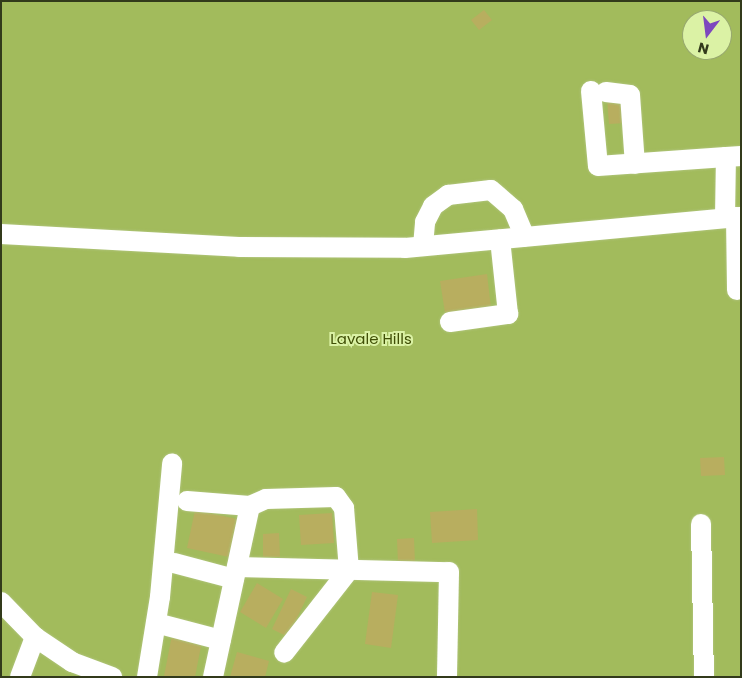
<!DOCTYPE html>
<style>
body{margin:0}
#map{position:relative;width:742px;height:678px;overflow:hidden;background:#dbf2a5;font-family:Poppins,sans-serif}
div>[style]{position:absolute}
.forest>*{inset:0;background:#a2bb5c}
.building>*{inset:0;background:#b8ae5f}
.roads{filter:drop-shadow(0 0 1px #aec378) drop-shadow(0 0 1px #aec378)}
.minor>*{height:20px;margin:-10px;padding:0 10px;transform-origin:10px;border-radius:10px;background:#fff}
span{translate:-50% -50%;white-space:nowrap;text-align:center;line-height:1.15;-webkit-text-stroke:4px #dbf2a5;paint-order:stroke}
.park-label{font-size:15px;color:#404f06}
.frame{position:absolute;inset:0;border:2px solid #323a1b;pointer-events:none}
.north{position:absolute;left:682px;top:10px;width:50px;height:50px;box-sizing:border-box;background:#dbf2a5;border:1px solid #97a86e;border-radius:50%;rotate:195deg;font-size:14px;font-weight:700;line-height:20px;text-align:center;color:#323a1b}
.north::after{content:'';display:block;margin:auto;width:18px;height:22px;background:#7d47be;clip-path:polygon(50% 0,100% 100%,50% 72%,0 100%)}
</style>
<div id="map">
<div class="forest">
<div style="clip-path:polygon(evenodd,1px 1px,741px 1px,741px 677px,1px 677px,1px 1px,692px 20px,722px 20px,722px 50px,692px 50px,692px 20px)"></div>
</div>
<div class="building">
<div style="clip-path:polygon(484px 10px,492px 20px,479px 30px,471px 20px)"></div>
<div style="clip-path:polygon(625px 98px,626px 123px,609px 124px,607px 99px)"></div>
<div style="clip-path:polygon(487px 274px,491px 308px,445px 313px,440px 281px)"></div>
<div style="clip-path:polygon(724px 457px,725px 475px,701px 476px,700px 458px)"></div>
<div style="clip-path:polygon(477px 509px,478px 540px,432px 543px,430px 512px)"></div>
<div style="clip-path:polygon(195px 510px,237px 519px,229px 557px,187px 548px)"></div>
<div style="clip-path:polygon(332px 513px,334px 543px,301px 545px,299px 515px)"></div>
<div style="clip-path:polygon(279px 533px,280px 557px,263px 557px,263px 534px)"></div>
<div style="clip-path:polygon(414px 538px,415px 563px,398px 564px,397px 539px)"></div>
<div style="clip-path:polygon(257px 583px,283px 599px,266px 628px,240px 612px)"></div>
<div style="clip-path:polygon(291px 589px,307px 597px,288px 637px,272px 629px)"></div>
<div style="clip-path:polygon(372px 592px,398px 595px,391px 648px,365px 644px)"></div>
<div style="clip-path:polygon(172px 635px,202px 641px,195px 677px,164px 676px)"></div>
<div style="clip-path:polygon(237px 652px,269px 661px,265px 677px,230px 677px)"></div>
</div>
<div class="roads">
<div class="minor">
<div style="left:591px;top:91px;width:75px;rotate:84.7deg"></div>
<div style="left:598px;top:166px;width:128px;rotate:-4deg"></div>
<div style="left:606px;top:92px;width:24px;rotate:7deg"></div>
<div style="left:630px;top:95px;width:69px;rotate:85.9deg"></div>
<div style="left:736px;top:217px;width:73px;rotate:89.2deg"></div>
<div style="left:725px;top:218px;width:61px;rotate:-89.1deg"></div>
<div style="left:726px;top:157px;width:15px;rotate:-4deg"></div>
<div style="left:1px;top:234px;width:238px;rotate:3.1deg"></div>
<div style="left:239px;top:247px;width:166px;rotate:0.3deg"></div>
<div style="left:405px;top:248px;width:337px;rotate:-5.3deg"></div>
<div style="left:423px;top:246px;width:24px;rotate:-85deg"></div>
<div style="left:425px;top:222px;width:18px;rotate:-63deg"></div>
<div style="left:433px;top:206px;width:19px;rotate:-36deg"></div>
<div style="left:448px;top:195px;width:43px;rotate:-6.6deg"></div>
<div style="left:491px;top:190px;width:29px;rotate:41deg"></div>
<div style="left:513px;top:209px;width:30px;rotate:67deg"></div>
<div style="left:450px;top:322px;width:59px;rotate:-7.9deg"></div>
<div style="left:508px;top:314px;width:75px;rotate:-96.1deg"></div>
<div style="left:187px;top:501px;width:63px;rotate:4.5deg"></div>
<div style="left:250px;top:506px;width:17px;rotate:-24deg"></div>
<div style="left:266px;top:499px;width:70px;rotate:-1.6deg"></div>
<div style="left:336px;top:497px;width:14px;rotate:54deg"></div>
<div style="left:344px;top:508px;width:62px;rotate:85.4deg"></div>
<div style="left:349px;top:570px;width:105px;rotate:128.1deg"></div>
<div style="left:701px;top:524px;width:153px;rotate:88.9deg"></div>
<div style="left:174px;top:563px;width:62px;rotate:14.9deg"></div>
<div style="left:237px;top:567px;width:212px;rotate:1.4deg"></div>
<div style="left:449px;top:572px;width:105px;rotate:91.1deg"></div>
<div style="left:1px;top:602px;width:49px;rotate:45.8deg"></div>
<div style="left:35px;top:637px;width:45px;rotate:34deg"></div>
<div style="left:72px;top:662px;width:43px;rotate:20.6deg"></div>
<div style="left:156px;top:623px;width:67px;rotate:14.7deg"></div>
<div style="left:20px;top:677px;width:43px;rotate:-69.4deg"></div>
<div style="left:147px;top:677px;width:81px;rotate:-80.8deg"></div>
<div style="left:160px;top:597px;width:134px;rotate:-84.8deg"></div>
<div style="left:213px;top:677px;width:175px;rotate:-77.8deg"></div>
</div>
</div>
<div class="park-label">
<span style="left:371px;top:339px">Lavale Hills</span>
</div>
<div class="frame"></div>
<div class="north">N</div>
</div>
